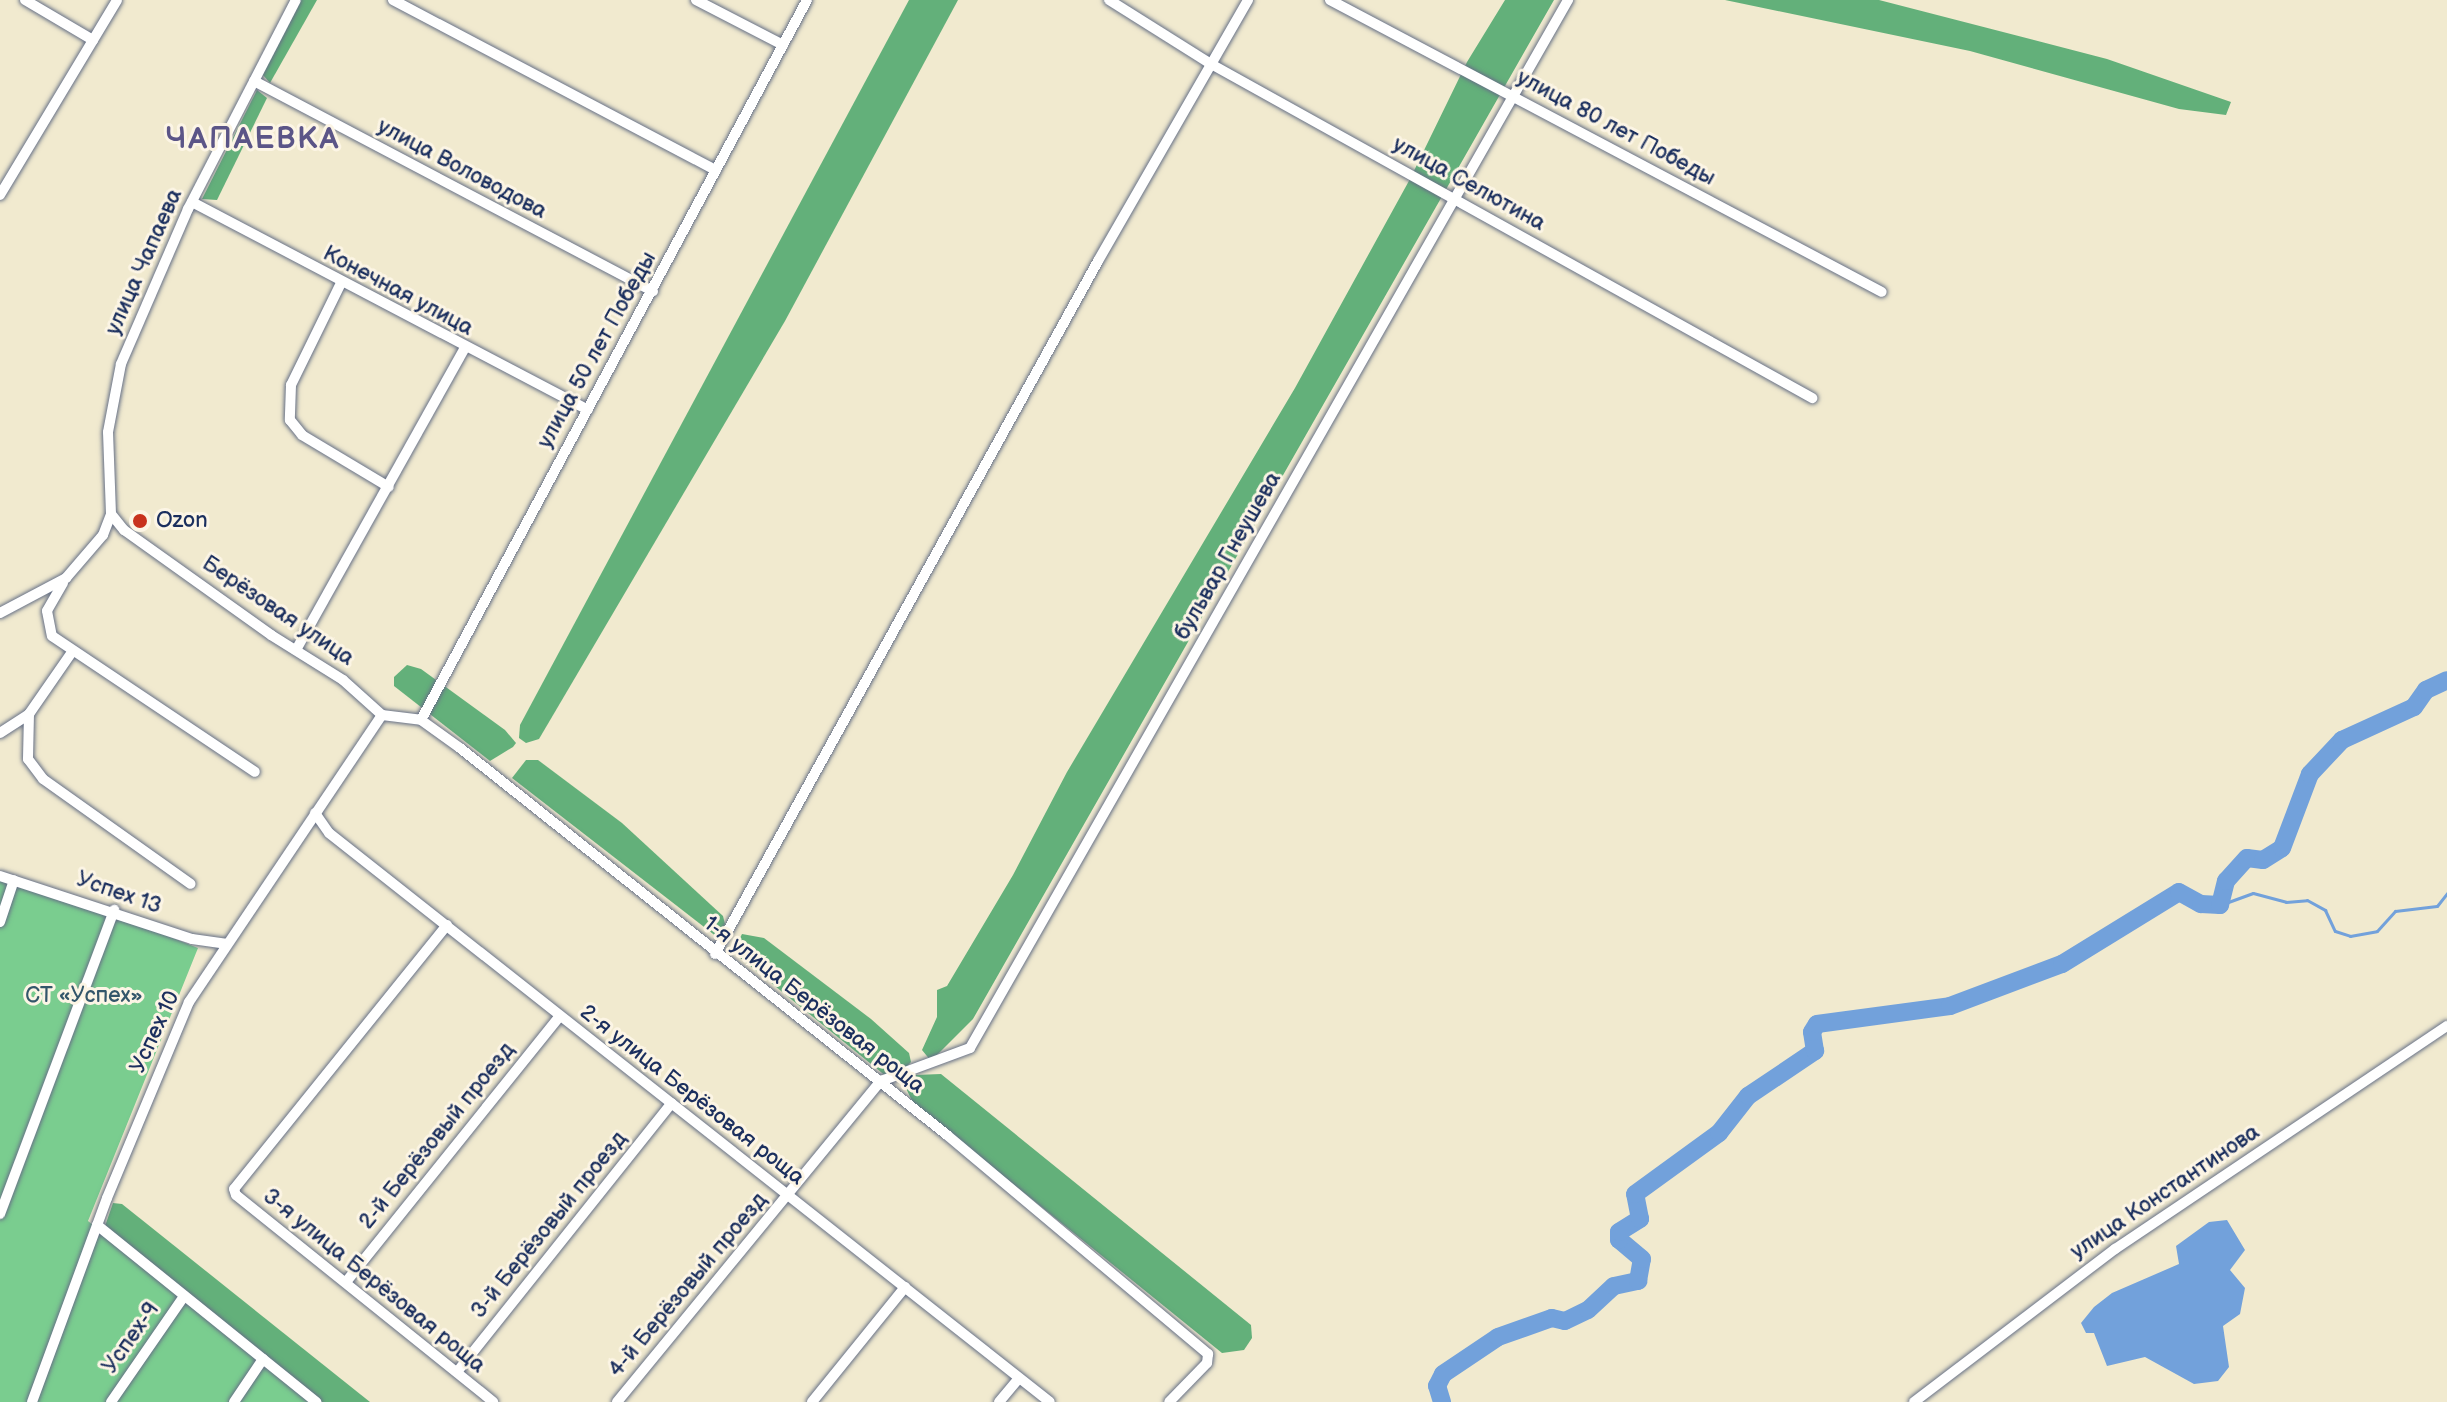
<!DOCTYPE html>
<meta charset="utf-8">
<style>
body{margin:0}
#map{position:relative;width:2447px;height:1402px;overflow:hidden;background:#f1eacf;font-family:"Balsamiq Sans",sans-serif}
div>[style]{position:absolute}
.green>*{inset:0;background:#7acd8f}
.forest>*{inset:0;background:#63b07a}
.water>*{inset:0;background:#72a1db}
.stream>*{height:3px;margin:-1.5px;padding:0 1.5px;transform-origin:1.5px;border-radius:1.5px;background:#72a1db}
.river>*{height:18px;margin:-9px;padding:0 9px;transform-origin:9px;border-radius:9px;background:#72a1db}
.roads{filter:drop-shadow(0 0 2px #667086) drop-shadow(0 0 2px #667086)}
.street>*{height:10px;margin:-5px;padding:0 5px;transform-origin:5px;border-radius:5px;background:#fff}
.dots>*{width:22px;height:22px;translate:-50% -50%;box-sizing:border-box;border:4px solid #fcf5e5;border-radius:50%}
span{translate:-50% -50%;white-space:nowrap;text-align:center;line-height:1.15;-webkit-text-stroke:6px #fcf5e5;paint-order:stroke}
.street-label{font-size:22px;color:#1b2f5e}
.poi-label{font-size:22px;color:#1b2f5e}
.left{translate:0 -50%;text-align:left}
.park-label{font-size:22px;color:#33566a}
.district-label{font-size:30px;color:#5b5587;font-weight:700;letter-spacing:2px}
</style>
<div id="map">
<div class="green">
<div style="clip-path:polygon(0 881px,107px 912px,198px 948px,88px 1221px,309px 1402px,0 1402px)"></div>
</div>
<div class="forest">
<div style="clip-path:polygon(300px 0,317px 0,270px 83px,262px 74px)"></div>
<div style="clip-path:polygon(909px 0,958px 0,785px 321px,539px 739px,526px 743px,519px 738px,520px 725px)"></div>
<div style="clip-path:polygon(1505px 0,1554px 0,973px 1019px,931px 1061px,922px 1050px,937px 1017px,937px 990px,947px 986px,1013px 875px,1067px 772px,1295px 388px,1410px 179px,1467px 62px)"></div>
<div style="clip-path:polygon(1725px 0,1879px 0,2107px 59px,2231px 102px,2226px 115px,2179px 109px,1970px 51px)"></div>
<div style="clip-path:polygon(257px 90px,267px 98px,217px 200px,202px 199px)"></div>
<div style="clip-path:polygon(407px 665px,421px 669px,505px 730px,516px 743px,513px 747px,490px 761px,394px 686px,394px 677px)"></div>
<div style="clip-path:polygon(526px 760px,538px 760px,622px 823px,723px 916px,725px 924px,717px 937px,512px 778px)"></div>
<div style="clip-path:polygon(742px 934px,764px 938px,871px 1019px,909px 1053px,911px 1062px,903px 1071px,887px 1077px,733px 952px)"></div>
<div style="clip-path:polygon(941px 1074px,1251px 1325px,1252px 1338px,1244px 1350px,1222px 1353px,913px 1103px,904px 1084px,915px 1075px)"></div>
<div style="clip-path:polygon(113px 1203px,122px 1204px,370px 1402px,321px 1402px,104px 1229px)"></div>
</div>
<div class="water">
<div style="clip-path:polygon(2227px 1220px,2245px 1250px,2230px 1270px,2245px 1288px,2240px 1314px,2223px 1326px,2229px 1367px,2218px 1381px,2194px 1384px,2145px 1357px,2107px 1366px,2094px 1333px,2086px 1333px,2081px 1323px,2094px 1307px,2112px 1293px,2179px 1264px,2176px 1246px,2209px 1222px)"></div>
</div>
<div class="stream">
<div style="left:2220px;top:905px;width:35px;rotate:-20deg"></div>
<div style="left:2253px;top:893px;width:34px;rotate:15deg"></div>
<div style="left:2286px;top:902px;width:21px;rotate:-5deg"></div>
<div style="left:2307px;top:900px;width:21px;rotate:29deg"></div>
<div style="left:2325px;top:910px;width:23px;rotate:65deg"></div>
<div style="left:2335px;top:931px;width:16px;rotate:18deg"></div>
<div style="left:2350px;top:936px;width:27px;rotate:-10deg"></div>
<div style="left:2377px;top:931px;width:27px;rotate:-48deg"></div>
<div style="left:2395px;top:911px;width:42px;rotate:-6.8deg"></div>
<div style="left:2437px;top:906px;width:16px;rotate:-52deg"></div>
</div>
<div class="river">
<div style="left:1442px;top:1402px;width:17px;rotate:-107deg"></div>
<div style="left:1437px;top:1386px;width:13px;rotate:-63deg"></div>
<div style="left:1443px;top:1374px;width:66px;rotate:-33.9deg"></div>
<div style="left:1498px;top:1337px;width:57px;rotate:-19.4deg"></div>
<div style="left:1552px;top:1318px;width:13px;rotate:13deg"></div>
<div style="left:1565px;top:1321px;width:25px;rotate:-26deg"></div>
<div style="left:1588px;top:1310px;width:35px;rotate:-43deg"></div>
<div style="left:1614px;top:1286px;width:25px;rotate:-12deg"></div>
<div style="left:1638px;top:1281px;width:22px;rotate:-80deg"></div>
<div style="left:1642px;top:1259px;width:30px;rotate:-140deg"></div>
<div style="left:1619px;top:1240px;width:8px;rotate:-90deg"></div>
<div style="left:1619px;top:1232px;width:25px;rotate:-32deg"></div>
<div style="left:1640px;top:1219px;width:25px;rotate:-101deg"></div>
<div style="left:1635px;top:1194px;width:104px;rotate:-36deg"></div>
<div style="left:1719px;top:1133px;width:47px;rotate:-51.9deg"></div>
<div style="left:1748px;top:1096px;width:81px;rotate:-33.9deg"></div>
<div style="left:1815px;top:1051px;width:19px;rotate:-99deg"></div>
<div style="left:1812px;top:1032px;width:9px;rotate:-58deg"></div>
<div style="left:1817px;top:1024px;width:134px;rotate:-7.7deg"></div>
<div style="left:1950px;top:1006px;width:120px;rotate:-20.6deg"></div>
<div style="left:2062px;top:964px;width:137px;rotate:-31.6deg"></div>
<div style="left:2179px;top:892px;width:25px;rotate:29deg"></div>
<div style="left:2201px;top:904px;width:19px;rotate:3deg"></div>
<div style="left:2220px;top:905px;width:25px;rotate:-76deg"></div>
<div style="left:2226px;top:881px;width:31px;rotate:-48deg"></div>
<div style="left:2247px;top:858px;width:16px;rotate:7deg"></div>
<div style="left:2263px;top:860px;width:22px;rotate:-32deg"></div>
<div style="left:2282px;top:848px;width:79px;rotate:-69.3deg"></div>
<div style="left:2310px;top:774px;width:47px;rotate:-46.7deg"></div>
<div style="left:2342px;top:740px;width:79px;rotate:-24.6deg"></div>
<div style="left:2414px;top:707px;width:21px;rotate:-55deg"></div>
<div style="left:2426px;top:690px;width:23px;rotate:-25deg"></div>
</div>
<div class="roads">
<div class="street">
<div style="left:25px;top:0;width:79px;rotate:30.5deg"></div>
<div style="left:393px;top:0;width:365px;rotate:27.8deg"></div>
<div style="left:696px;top:0;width:98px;rotate:27.3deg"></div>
<div style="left:1109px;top:0;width:120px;rotate:32.1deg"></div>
<div style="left:1211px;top:64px;width:688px;rotate:29.06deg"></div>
<div style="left:1330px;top:0;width:624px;rotate:27.88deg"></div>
<div style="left:254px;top:81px;width:451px;rotate:27.8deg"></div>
<div style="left:0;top:195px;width:227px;rotate:-59deg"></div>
<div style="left:192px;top:202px;width:447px;rotate:27.7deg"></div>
<div style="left:341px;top:283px;width:114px;rotate:116.1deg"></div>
<div style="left:291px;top:385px;width:35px;rotate:92deg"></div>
<div style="left:290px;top:420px;width:19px;rotate:51deg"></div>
<div style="left:302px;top:435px;width:101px;rotate:30.9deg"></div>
<div style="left:111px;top:514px;width:21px;rotate:51deg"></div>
<div style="left:124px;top:530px;width:181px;rotate:35.5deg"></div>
<div style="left:271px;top:635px;width:85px;rotate:32deg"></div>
<div style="left:343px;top:680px;width:52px;rotate:41.9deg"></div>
<div style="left:63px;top:583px;width:32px;rotate:120deg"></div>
<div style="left:47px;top:611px;width:25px;rotate:79deg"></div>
<div style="left:52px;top:636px;width:244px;rotate:33.8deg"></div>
<div style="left:0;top:613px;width:75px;rotate:-27.9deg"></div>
<div style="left:66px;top:578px;width:57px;rotate:-49.3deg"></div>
<div style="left:103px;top:535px;width:22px;rotate:-69deg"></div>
<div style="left:111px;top:514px;width:82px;rotate:-92.1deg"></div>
<div style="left:108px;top:432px;width:69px;rotate:-79.2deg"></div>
<div style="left:121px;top:364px;width:169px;rotate:-66.6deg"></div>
<div style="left:188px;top:209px;width:235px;rotate:-62.7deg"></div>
<div style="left:296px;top:650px;width:345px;rotate:-60.8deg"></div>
<div style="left:72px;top:652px;width:75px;rotate:124.7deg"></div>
<div style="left:29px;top:714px;width:45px;rotate:91.3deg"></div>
<div style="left:28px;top:759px;width:25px;rotate:53deg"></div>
<div style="left:43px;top:779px;width:181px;rotate:35.4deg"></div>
<div style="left:382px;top:715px;width:39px;rotate:7deg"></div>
<div style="left:421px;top:720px;width:48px;rotate:35.7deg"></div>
<div style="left:460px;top:748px;width:622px;rotate:38.47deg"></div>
<div style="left:947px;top:1135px;width:341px;rotate:40deg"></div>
<div style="left:1208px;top:1354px;width:9px;rotate:96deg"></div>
<div style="left:1207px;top:1363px;width:54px;rotate:134.3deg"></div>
<div style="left:421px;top:720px;width:817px;rotate:-61.8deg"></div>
<div style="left:0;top:733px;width:35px;rotate:-33deg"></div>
<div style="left:315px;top:813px;width:24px;rotate:55deg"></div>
<div style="left:329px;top:833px;width:918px;rotate:38.28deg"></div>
<div style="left:0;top:876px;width:202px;rotate:18.2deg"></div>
<div style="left:192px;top:939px;width:34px;rotate:8deg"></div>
<div style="left:0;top:922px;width:44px;rotate:-71.6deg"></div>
<div style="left:447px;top:925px;width:339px;rotate:128.9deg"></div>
<div style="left:234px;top:1189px;width:6px;rotate:72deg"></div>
<div style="left:236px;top:1195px;width:330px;rotate:38.8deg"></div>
<div style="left:715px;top:954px;width:792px;rotate:-61.07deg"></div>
<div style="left:1098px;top:261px;width:301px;rotate:-60.1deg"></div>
<div style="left:0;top:1214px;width:325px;rotate:-69.4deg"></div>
<div style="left:97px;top:1225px;width:282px;rotate:38.9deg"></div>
<div style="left:346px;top:1282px;width:341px;rotate:-51.2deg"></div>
<div style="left:457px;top:1372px;width:344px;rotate:-51.4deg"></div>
<div style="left:32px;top:1402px;width:217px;rotate:-69.8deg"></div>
<div style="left:107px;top:1198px;width:212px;rotate:-67.3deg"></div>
<div style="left:189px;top:1002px;width:346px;rotate:-56.1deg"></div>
<div style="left:111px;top:1402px;width:129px;rotate:-55.4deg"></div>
<div style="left:234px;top:1402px;width:52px;rotate:-56deg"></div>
<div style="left:617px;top:1402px;width:416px;rotate:-50.6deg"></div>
<div style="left:881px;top:1081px;width:95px;rotate:-20.3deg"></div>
<div style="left:970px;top:1048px;width:1207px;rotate:-60.29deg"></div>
<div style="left:812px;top:1402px;width:148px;rotate:-51deg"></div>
<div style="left:999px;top:1402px;width:31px;rotate:-50deg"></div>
<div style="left:1914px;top:1402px;width:253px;rotate:-37.3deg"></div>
<div style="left:2115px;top:1249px;width:400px;rotate:-33.9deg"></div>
</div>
</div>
<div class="dots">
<div style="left:140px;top:521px;background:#c8321e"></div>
</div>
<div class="street-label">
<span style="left:1616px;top:128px;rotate:28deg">улица 80 лет Победы</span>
<span style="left:462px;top:169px;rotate:28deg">улица Воловодова</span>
<span style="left:1469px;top:184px;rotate:29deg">улица Селютина</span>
<span style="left:144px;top:262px;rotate:-66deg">улица Чапаева</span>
<span style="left:398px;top:291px;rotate:28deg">Конечная улица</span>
<span style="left:597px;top:350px;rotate:-61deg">улица 50 лет Победы</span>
<span style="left:1228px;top:556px;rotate:-60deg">бульвар Гнеушева</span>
<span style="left:278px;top:611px;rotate:34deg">Берёзовая улица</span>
<span style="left:119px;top:893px;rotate:19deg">Успех 13</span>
<span style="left:814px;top:1005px;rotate:38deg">1-я улица Берёзовая роща</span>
<span style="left:155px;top:1032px;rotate:-65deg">Успех 10</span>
<span style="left:692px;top:1095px;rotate:38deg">2-я улица Берёзовая роща</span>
<span style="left:437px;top:1136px;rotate:-51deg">2-й Берёзовый проезд</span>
<span style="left:2165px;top:1192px;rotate:-34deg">улица Константинова</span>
<span style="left:549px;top:1225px;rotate:-51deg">3-й Берёзовый проезд</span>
<span style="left:374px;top:1281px;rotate:39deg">3-я улица Берёзовая роща</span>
<span style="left:688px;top:1285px;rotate:-50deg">4-й Берёзовый проезд</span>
<span style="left:131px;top:1338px;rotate:-55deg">Успех-9</span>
</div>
<div class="poi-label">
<span class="left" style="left:156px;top:521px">Ozon</span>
</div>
<div class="park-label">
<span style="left:84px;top:996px">СТ «Успех»</span>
</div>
<div class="district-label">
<span style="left:253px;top:139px">ЧАПАЕВКА</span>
</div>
</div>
